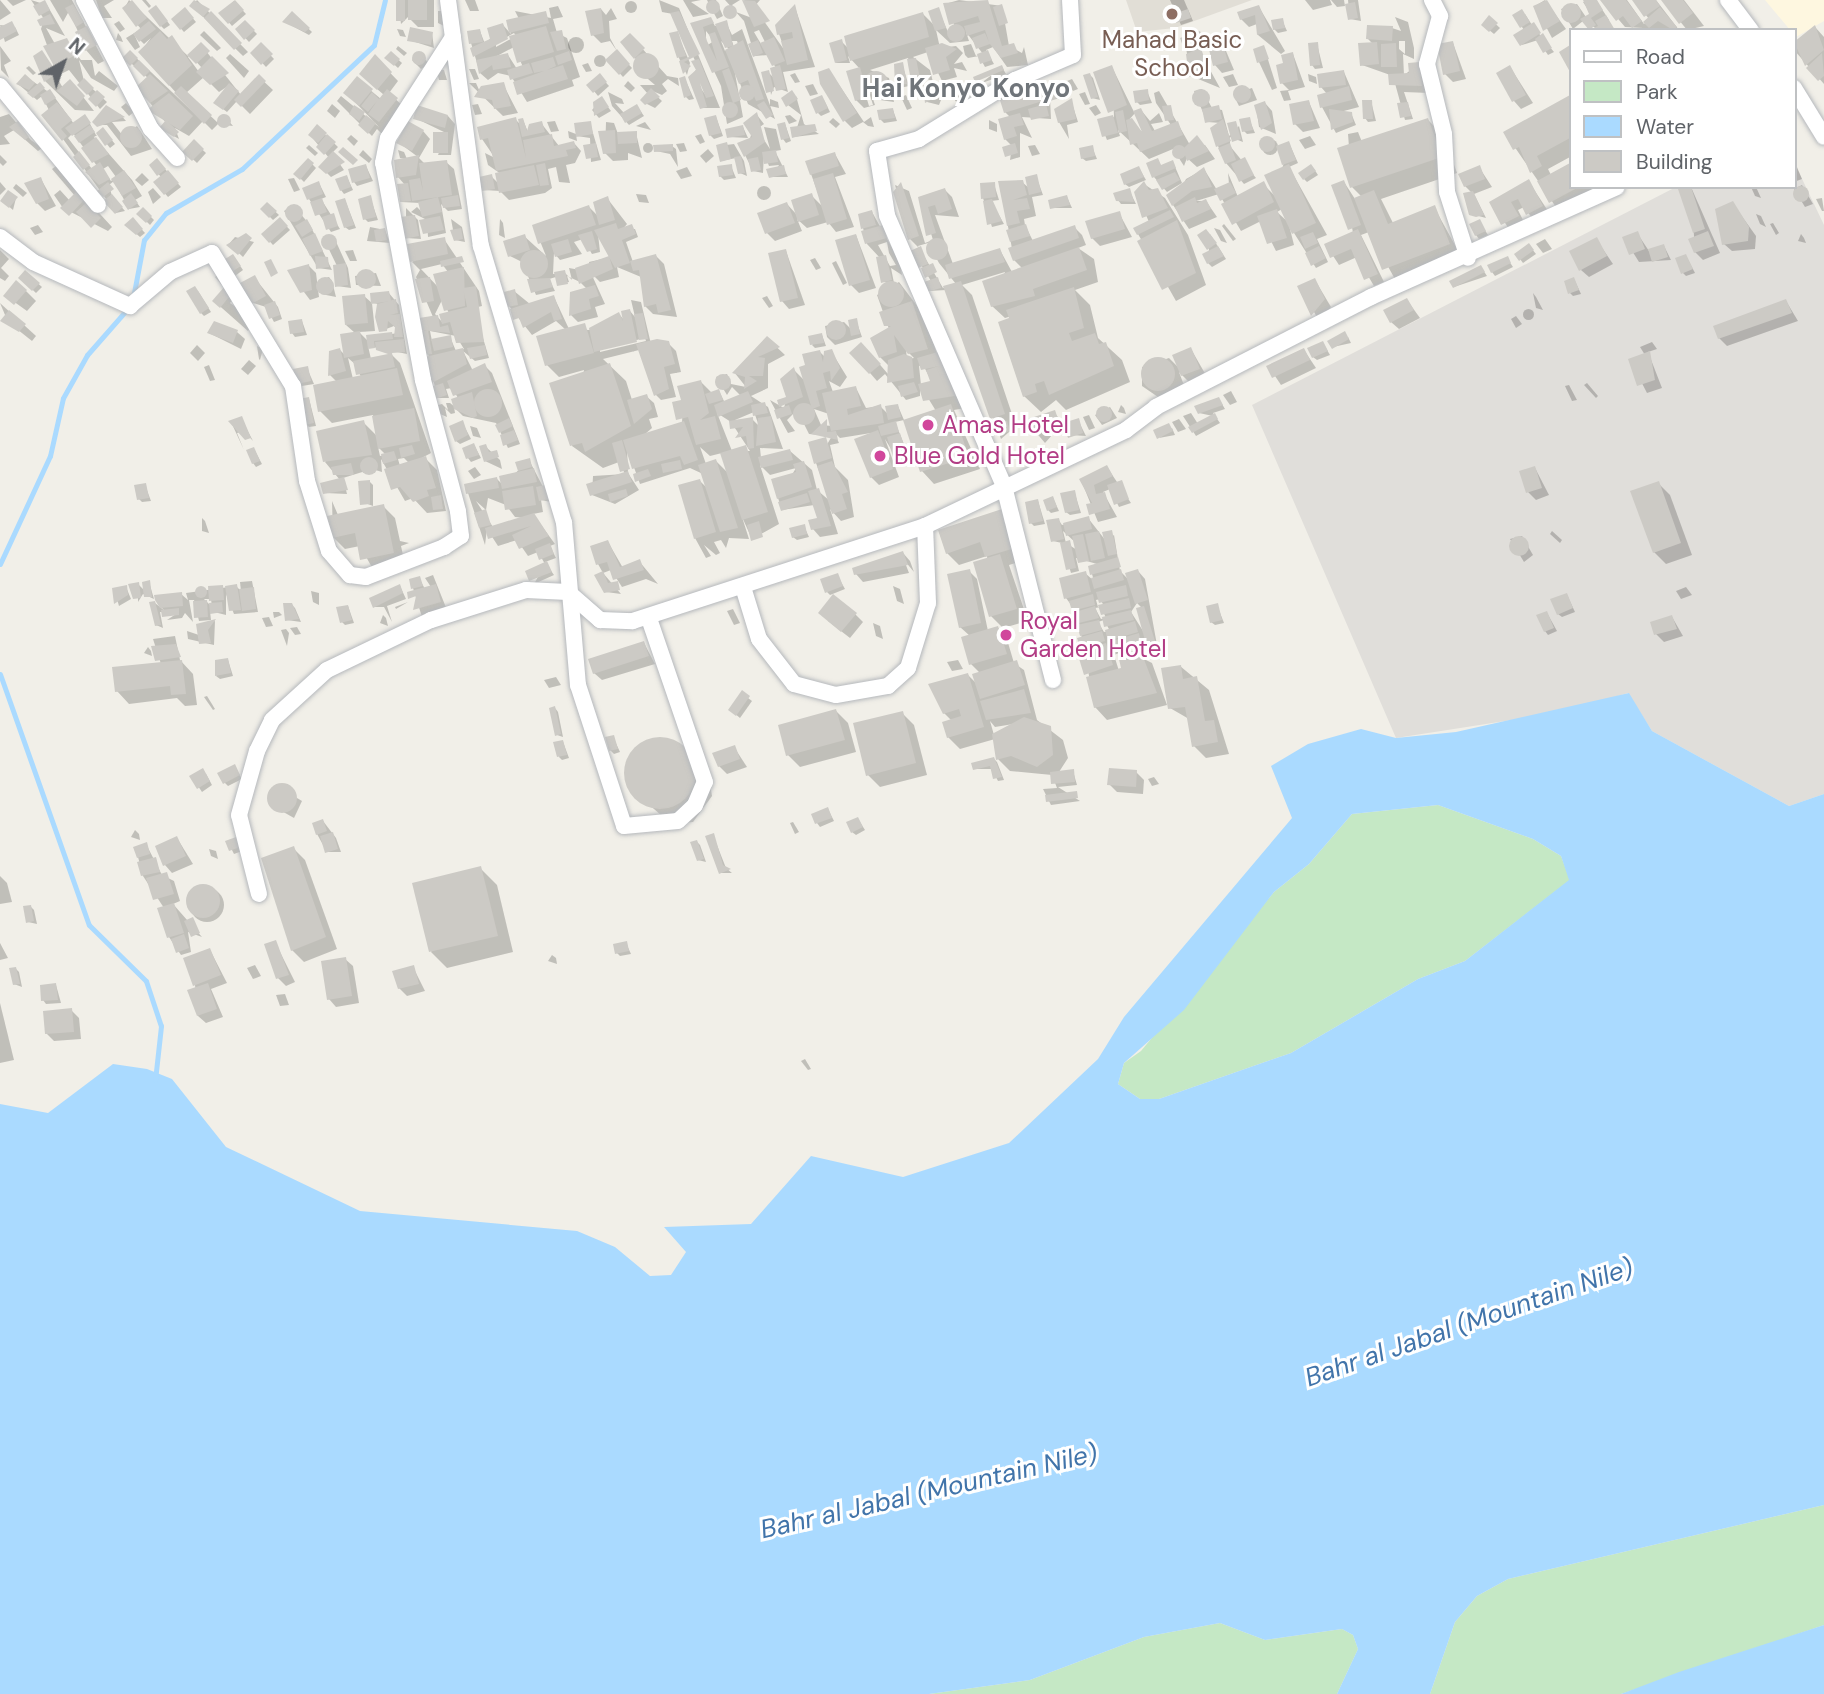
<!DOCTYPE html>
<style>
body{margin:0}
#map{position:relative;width:1824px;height:1694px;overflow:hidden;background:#f1efe8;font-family:"DM Sans",sans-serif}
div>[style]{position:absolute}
.commercial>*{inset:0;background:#fef7e0}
.industrial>*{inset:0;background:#e0deda}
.education>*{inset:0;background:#e1ded6}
.green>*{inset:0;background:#c5e8c5}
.water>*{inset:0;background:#aadaff}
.shadow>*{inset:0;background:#0003}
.round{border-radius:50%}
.stream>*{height:5px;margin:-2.5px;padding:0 2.5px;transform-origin:2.5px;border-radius:2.5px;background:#aadaff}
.building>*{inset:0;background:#cccac5}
.roads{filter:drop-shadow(0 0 2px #b5b8bc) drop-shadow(0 0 2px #b5b8bc)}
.street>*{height:16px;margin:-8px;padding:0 8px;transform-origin:8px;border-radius:8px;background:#fff}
.dots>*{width:19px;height:19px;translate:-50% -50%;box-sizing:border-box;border:4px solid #fff;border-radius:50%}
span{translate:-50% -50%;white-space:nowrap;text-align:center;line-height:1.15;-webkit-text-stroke:6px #fff;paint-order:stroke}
.education-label{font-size:24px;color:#785e54}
.hotel-label{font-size:24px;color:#b23c85}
.left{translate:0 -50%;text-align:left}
.neighbourhood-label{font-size:26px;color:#70757a;font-weight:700}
.water-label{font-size:26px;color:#4174aa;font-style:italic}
.legend{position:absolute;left:1569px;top:28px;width:228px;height:161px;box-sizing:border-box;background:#fff;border:2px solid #bfc1c3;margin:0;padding:9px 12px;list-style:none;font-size:21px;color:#5f6368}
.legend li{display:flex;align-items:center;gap:14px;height:35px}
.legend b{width:35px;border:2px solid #bfc1c3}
.north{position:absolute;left:28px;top:28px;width:70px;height:70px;-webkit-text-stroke:5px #fff;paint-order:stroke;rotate:40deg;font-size:19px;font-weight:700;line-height:28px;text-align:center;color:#5f6368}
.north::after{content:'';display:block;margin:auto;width:24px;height:32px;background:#5f6368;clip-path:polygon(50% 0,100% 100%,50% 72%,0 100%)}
</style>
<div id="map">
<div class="commercial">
<div style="clip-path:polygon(1765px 0,1824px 0,1824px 21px,1796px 37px)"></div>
</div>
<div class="industrial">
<div style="clip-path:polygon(1794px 162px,1824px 225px,1824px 794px,1789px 806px,1652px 731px,1628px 693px,1563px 712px,1396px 738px,1252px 405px,1676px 187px,1794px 187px)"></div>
</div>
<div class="education">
<div style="clip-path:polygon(1126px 0,1252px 0,1175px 28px,1137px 32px)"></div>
</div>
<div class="green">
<div style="clip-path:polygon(1438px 805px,1533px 839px,1561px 856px,1570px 880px,1465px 961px,1418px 979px,1291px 1053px,1159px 1099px,1140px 1099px,1118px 1084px,1124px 1063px,1141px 1051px,1274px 892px,1309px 864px,1352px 814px)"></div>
<div style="clip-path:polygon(1824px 1505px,1824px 1625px,1621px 1694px,1430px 1694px,1455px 1622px,1477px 1596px,1508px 1579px)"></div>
<div style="clip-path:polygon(1220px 1623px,1265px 1640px,1342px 1629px,1353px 1635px,1358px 1649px,1337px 1694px,929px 1694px,1030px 1680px,1144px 1637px)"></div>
</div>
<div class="water">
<div style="clip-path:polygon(evenodd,1629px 693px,1652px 731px,1789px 806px,1824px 794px,1824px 1505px,1508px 1579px,1477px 1596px,1455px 1622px,1430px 1694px,1337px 1694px,1358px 1649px,1353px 1635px,1342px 1629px,1265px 1640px,1220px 1623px,1144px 1637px,1030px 1680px,929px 1694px,0 1694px,0 1104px,48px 1113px,113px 1064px,147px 1069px,172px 1079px,226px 1147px,360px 1211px,577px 1231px,615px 1247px,650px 1276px,671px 1275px,686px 1252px,664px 1227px,751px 1224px,811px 1156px,903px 1177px,1009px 1143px,1098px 1059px,1124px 1017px,1292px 818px,1271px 766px,1308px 744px,1361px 729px,1396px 738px,1456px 732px,1629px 693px,1438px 805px,1533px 839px,1561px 856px,1569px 880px,1465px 961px,1418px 979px,1291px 1053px,1159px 1099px,1140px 1099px,1118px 1084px,1124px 1063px,1184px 1010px,1274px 892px,1309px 864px,1352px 814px,1438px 805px)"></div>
<div style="clip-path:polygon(1824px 1625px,1824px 1694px,1621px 1694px,1679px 1672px)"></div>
</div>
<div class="shadow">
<div style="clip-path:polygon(0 0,11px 13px,0 20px)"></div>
<div style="clip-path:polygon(7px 0,26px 0,13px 6px)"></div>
<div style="clip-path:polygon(31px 0,47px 5px,65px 36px,46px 28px,55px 44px,66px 40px,81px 60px,92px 60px,95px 76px,99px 71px,118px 86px,114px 91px,91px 78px,79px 60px,84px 81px,107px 102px,100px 109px,69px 70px,63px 73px,54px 64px,41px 29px,44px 19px)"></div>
<div style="clip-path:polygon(50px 0,72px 0,104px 61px,98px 64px,86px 50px,69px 11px,63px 22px)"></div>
<div style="clip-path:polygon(96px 0,114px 0,104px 6px,112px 18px,102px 18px)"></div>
<div style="clip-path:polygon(evenodd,129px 0,188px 56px,202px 46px,241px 95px,259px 77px,273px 90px,250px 114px,237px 101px,227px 112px,219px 106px,228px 86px,219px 92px,204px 77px,186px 93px,217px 122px,223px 114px,233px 126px,218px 124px,212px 130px,203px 121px,189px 136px,175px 128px,179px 139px,165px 131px,166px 123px,138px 88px,148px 78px,125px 58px,130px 52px,193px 112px,140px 52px,151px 38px,144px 44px,134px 34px,140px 47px,135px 50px,126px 38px,141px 29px,124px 9px,129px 0,190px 55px,202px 68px,199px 72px,188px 57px,190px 55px)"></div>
<div style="clip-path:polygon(142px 0,146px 0,151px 6px,149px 8px)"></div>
<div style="clip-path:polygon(197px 0,248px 52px,243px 56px,192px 6px)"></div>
<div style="clip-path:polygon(398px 0,434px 0,434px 27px,418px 27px,408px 17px,401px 24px)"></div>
<div style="clip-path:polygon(465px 0,475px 0,479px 11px,470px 11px)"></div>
<div style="clip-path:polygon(evenodd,659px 0,679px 8px,720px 108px,701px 108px,690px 78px,698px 67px,673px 14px,662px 12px,659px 0,703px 81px,707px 97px,697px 83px,703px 81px)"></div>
<div style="clip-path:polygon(683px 0,701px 0,691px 2px,709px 14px,693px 17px)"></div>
<div style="clip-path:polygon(716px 0,723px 16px,717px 19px,707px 0)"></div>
<div style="clip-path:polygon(evenodd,725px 0,740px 0,732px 5px,736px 12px,752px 18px,744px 0,760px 0,754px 7px,785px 51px,779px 34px,795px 7px,815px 67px,783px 72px,788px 92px,774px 87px,771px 95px,768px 72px,775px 79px,776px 68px,768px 55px,755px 56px,744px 21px,725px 0,759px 30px,765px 42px,761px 44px,754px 32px,759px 30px)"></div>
<div style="clip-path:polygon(evenodd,959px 0,1002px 6px,1009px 46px,1022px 53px,1024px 47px,1028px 65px,1007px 67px,993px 47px,986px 50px,994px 64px,985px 67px,979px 56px,968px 58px,965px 55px,963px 46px,971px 44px,976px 56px,983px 54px,966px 32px,969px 41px,950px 43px,936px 30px,940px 48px,956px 46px,963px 53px,954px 64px,962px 62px,967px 71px,954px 68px,957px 77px,942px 81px,928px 52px,913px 57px,930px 70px,933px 82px,922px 76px,916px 84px,908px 58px,870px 70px,889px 78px,894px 102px,873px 99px,875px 105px,864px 108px,856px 100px,860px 69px,848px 56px,850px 63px,836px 63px,841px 41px,849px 49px,923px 14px,935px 26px,938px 9px,948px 32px,956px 29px,945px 4px,959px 0,860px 76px,864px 76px,873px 105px,869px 106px,860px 76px)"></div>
<div style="clip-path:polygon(1170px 0,1184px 0,1193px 21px,1181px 25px)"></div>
<div style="clip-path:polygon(1305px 0,1330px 0,1332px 5px,1313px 10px)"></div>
<div style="clip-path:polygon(1331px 0,1344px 0,1345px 6px,1337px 7px)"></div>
<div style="clip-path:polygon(1348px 0,1358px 0,1361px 21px,1350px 19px)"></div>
<div style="clip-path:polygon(1545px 0,1566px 29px,1552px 38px,1535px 6px)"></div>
<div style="clip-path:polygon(1596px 0,1609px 20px,1599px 30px,1583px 21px,1573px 29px,1561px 9px,1577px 4px,1586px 17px,1591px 14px,1583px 2px)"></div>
<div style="clip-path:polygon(1602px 0,1627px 0,1644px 24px,1649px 19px,1634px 0,1656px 0,1679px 30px,1625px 27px)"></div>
<div style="clip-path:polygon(1663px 0,1684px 0,1704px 26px,1687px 30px)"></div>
<div class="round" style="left:625px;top:1px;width:12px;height:12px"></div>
<div style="clip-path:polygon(234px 1px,246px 14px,232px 26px,221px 13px)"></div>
<div style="clip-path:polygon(evenodd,558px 6px,563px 17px,553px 19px,557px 33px,567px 38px,580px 77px,572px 80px,574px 86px,527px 102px,511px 76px,498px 73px,488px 80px,480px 73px,471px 43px,480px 31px,485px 44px,503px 25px,511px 34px,508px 22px,519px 19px,515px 11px,551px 18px,549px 8px,558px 6px,514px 33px,516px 36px,496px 47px,496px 43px,514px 33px,558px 6px,514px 47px,523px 67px,517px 69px,508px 55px,497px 56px,514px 47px)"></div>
<div style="clip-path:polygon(1259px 7px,1285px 51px,1281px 54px,1258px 35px,1257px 24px,1249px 27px,1241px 19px)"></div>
<div style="clip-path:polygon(611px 8px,617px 19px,609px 21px,610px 38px,617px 51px,610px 41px,601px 43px,593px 35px,601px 9px,606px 15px)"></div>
<div style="clip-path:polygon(185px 9px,196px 22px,184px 32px,173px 20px)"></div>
<div style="clip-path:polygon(159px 10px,170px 25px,164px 29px,161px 26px)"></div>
<div style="clip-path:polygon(438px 11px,442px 11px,446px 27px,438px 23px)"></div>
<div style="clip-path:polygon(292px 13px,312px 32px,309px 35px,285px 22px)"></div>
<div style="clip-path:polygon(1525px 14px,1532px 25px,1554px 52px,1548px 55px,1538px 40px,1522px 45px,1524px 30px,1514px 15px)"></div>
<div style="clip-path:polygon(evenodd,1395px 17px,1408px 22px,1414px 48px,1414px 59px,1403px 54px,1404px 75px,1419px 64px,1429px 93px,1404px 92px,1413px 119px,1405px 120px,1393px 76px,1362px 65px,1373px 44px,1368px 39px,1392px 28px,1401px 31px,1395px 17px,1399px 41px,1405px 41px,1405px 54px,1399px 49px,1399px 41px)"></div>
<div style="clip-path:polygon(1489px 18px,1500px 28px,1494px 34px,1483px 25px)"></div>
<div style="clip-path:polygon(evenodd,711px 19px,715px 26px,726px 22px,732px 35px,742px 29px,775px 119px,748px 104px,734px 68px,743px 117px,727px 124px,721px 86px,692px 24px,711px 19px,706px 31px,714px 41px,706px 46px,706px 31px,711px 19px,721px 41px,730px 50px,725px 51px,721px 41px,711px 19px,732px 41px,737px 41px,741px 53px,734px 47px,732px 41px)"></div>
<div style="clip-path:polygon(1282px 20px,1287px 31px,1278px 33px,1274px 29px)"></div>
<div style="clip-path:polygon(119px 21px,125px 29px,120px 32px,114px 24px)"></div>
<div style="clip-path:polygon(245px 22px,257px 34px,249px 42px,237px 29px)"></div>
<div style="clip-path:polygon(0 25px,15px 27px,19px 35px,5px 42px)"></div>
<div style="clip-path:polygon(1815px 27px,1824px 37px,1824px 84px,1794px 50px)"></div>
<div style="clip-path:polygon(397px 29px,403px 30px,406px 37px,400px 36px)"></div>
<div style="clip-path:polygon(204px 31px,221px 48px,217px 51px,200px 35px)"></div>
<div style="clip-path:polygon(118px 33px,121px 37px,123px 42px,116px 40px)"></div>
<div style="clip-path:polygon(432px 33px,434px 48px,409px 40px)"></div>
<div style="clip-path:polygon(677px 33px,690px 63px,687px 75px,679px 58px)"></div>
<div style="clip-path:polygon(1199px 33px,1206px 45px,1198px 48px,1220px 88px,1191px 76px,1186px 48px)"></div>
<div style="clip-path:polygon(630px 35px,667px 76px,678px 78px,679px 86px,668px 79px,662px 84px,667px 91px,662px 95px,650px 90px,662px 101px,655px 108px,645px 103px,648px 94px,640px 85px,655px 85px,634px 67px,638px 62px,623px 42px)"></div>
<div class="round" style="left:568px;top:37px;width:16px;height:16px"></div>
<div style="clip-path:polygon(1221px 39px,1234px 70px,1222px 73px,1215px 65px)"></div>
<div style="clip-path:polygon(1453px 43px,1466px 79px,1453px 82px,1445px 74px)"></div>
<div style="clip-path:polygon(1317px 44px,1323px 68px,1315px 69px,1312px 65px)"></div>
<div style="clip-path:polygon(261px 45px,274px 59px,266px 67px,253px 53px)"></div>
<div style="clip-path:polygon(0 46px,11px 61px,4px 65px,9px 78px,1px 70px)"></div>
<div style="clip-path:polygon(398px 46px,407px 53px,404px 56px,396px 49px)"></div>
<div style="clip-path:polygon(1264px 47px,1277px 88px,1272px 90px,1259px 62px)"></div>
<div style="clip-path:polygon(42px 52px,63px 88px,77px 89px,94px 111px,75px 110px,45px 81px)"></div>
<div style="clip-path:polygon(419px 52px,429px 64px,421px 69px,412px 60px)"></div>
<div style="clip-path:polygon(617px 52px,632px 68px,623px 77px,608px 60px)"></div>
<div style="clip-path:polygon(391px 53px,402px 63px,398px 68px,387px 58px)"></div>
<div style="clip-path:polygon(230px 54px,249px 71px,244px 78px,226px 58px)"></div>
<div style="clip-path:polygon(1293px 54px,1305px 87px,1288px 91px,1291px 100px,1284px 101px,1280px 91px,1289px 90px,1282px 83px)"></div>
<div class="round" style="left:594px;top:55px;width:12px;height:12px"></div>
<div style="clip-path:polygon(375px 57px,398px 81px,389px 93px,404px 107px,384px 136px,377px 129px,372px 136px,337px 101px,341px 96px,379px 127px,353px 100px,357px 79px,381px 99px,384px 95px,369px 82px)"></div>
<div style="clip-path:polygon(588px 63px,592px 71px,586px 72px,582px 65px)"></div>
<div style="clip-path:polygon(902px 64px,909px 86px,900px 88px,896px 85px)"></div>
<div style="clip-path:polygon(29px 66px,36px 73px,33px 75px,26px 68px)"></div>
<div style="clip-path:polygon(1002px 67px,1006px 74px,977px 85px,981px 94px,962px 94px,961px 88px,980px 84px)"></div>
<div style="clip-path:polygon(evenodd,1112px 67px,1134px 112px,1141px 110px,1150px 121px,1159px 113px,1163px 122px,1151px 124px,1155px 131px,1171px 125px,1156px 103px,1154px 93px,1159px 91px,1190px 145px,1205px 145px,1215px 159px,1197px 167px,1187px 158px,1184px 166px,1173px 149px,1149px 159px,1118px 130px,1120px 136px,1107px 140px,1099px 120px,1114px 117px,1112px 67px,1136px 112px,1144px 133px,1127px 122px,1136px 112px)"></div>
<div style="clip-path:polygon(1510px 67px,1533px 103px,1521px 109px,1514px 101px)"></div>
<div style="clip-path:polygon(436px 69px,444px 70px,447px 80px,439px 80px)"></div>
<div style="clip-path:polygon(469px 69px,475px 69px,479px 79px,474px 80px)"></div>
<div style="clip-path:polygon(829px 70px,864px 122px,871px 117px,874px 127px,868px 126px,863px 122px,852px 128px,845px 121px)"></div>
<div style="clip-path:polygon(1344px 72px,1359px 107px,1340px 112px,1351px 113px,1356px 125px,1336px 133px,1322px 107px,1327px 94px,1321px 87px)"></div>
<div style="clip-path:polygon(795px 73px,800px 82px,795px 83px,790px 75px)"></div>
<div style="clip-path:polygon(1233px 74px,1238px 85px,1229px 87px,1223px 77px)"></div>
<div style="clip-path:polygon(1308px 74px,1316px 77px,1317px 84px,1309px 81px)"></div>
<div style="clip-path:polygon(1090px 75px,1093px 78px,1100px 100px,1092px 98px)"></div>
<div style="clip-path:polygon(evenodd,25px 76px,53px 95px,74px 124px,88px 120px,96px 135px,106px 133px,115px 144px,110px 148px,99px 134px,94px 137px,132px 180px,142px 196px,135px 200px,140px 207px,129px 209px,114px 181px,109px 185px,112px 196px,125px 211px,116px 213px,63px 139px,42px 96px,37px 100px,18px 84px,25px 76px,73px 133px,97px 166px,92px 169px,68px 138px,73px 133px,25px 76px,108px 166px,116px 177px,111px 181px,103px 169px,108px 166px)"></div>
<div style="clip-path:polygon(600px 76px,609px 86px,598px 96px,589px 85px)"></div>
<div style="clip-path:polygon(685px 79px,694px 99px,689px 100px,686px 97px)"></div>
<div style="clip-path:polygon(1072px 79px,1078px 89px,1073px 91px,1067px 81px)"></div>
<div style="clip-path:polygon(628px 81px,635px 88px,631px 92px,624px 86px)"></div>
<div style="clip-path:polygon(469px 83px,476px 83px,480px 92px,503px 84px,518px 113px,503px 116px)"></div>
<div style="clip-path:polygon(1058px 83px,1065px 100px,1050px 98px,1051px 119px,1022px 117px,1032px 138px,1020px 133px,1020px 157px,1010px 160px,1012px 146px,1005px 139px,1011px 118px,1005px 112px,1041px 87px,1050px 96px)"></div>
<div style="clip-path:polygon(813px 84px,818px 94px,810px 96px,805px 86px)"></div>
<div style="clip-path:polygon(925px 87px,945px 90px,939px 105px,927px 102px)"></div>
<div style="clip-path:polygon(1252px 88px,1257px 100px,1239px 106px,1233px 94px)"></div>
<div style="clip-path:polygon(1202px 89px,1212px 108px,1222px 110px,1229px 136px,1239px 126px,1243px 142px,1230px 137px,1230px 146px,1256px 178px,1244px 184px,1226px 163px,1218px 146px,1221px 123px,1207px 122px,1194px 91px)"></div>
<div style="clip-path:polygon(1147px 91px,1152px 103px,1140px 105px,1137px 102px)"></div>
<div style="clip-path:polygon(608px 92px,622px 99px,624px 104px,615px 103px,624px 113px,637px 106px,644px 116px,629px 125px,612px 106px)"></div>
<div style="clip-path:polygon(956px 92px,960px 95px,962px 103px,955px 101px)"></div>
<div style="clip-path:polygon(1085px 92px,1090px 104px,1085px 105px,1079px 94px)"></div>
<div style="clip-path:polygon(906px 95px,912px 108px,907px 110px,901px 97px)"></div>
<div style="clip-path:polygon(796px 96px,804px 124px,819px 134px,794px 137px,801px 115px,788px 105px)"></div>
<div style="clip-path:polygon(1570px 97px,1570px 157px,1548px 169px,1551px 175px,1570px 165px,1570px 187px,1596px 189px,1558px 210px,1505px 133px)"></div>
<div style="clip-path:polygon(602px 99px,611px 111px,599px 118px,592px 110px)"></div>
<div style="clip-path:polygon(770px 99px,778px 102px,779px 108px,770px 106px)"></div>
<div style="clip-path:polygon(824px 100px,830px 112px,821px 116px,818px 113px)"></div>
<div style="clip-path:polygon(1071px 100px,1078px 122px,1067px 125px,1069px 139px,1059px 122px)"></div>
<div style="clip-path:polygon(1371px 101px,1376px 121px,1368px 122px,1365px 118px)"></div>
<div style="clip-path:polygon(1309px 102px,1320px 128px,1303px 132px,1295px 124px)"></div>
<div style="clip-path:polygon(126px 103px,134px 112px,129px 116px,121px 107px)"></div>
<div style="clip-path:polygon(1265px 103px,1272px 111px,1276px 134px,1259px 127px,1256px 106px)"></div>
<div style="clip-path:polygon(332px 104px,340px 111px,335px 118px,327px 111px)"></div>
<div style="clip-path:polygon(472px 105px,478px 104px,482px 114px,475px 115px)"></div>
<div style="clip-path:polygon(1096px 105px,1101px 113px,1095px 116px,1089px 108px)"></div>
<div style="clip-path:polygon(893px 110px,897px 121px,884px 123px,880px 119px)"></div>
<div style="clip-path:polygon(9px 114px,31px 140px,42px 148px,38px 151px,14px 130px,4px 136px,10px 144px,0 145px,0 117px)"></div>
<div style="clip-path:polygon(120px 114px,126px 121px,112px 122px,123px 136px,137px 126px,152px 149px,131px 156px,107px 125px,98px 125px)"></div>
<div style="clip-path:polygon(757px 115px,764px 124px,757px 129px,770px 149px,764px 127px,776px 129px,781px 150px,775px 151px,788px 177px,771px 177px,779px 165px,769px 166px,764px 153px,763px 173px,753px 171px,745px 155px)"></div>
<div style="clip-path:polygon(790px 115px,797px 121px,789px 124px,785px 116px)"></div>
<div style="clip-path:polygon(448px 116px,455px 124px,451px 155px,438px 155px,446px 133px,415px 118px)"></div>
<div style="clip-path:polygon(716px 117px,723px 136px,714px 139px,710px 135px)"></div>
<div style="clip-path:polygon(833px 118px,840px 124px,836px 128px,829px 122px)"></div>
<div style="clip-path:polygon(515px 119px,521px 125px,523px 120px,528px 132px,541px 123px,559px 146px,574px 143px,581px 151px,575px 163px,566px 165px,570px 183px,559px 182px,556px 167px,548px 169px,552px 188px,545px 193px,509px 200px,500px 191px,484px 190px,491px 176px,499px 184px,501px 174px,488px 165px,485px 153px,495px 158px,482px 139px)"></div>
<div style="clip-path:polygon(1249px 119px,1255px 133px,1247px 134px,1244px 131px)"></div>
<div style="clip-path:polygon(989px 120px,997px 124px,997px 132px,989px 129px)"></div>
<div style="clip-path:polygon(1428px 120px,1444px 136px,1457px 173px,1381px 199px,1393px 223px,1434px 207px,1461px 256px,1396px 281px,1369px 232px,1361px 235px,1384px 282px,1374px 286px,1357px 257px,1339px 265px,1326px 245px,1353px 233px,1344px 182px,1355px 199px,1362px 197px,1352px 187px,1348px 134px,1358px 132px,1362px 142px)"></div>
<div style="clip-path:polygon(555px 121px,559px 131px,551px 132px,547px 122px)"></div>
<div style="clip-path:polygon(606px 122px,614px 123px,618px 134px,636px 133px,642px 158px,628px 153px,628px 160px,613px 161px,605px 153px)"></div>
<div style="clip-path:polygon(645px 122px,651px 130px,636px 126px)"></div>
<div style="clip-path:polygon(590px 123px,601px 160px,591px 162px,590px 138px,577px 136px)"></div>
<div style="clip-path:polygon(785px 124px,791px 141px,786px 143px,783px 139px)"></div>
<div style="clip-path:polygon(317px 127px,338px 147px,332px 153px,344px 170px,331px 177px,321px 167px,329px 158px,310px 135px)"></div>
<div style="clip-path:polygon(743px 127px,748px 138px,729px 137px)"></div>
<div style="clip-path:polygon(423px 131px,430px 139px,419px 158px,425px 164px,446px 162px,454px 169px,462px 209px,448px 211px,441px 204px,446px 233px,428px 237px,427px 220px,411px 212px,417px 207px,423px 213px,420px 203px,401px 202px,405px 185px,398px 177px,418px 157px,398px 142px)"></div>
<div style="clip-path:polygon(568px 131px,576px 134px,577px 141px,569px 138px)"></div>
<div style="clip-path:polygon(701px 134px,705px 142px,700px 144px,695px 136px)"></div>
<div style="clip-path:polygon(351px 135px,358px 141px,354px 146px,347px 139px)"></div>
<div style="clip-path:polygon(1310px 136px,1316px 145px,1305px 149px,1299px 140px)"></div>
<div class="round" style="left:1262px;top:139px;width:16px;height:16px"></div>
<div style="clip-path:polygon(194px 142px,206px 153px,197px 163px,185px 152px)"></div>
<div class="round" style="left:643px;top:143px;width:10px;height:10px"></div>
<div style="clip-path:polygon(684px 143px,687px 151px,680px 152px,676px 144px)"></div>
<div style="clip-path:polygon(evenodd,1289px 143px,1298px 163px,1289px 167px,1327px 235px,1317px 239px,1328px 262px,1316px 268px,1289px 225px,1294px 245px,1276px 251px,1261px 221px,1241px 231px,1219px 194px,1196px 201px,1206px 201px,1217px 217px,1189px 229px,1173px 205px,1186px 179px,1204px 169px,1217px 190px,1229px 184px,1228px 173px,1238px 197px,1263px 184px,1275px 196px,1289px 143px,1282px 209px,1288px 222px,1277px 212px,1282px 209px)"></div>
<div style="clip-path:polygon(734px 144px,744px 161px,747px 176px,740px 173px,736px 158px,721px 161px,718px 146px)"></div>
<div style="clip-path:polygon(309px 145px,318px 153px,315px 156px,306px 148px)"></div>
<div style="clip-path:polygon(1035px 145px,1040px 154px,1032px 156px,1028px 146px)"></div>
<div style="clip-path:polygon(672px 146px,676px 149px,678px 167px,670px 154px,656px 151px)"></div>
<div style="clip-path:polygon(1092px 147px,1097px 159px,1086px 161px,1082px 158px)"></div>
<div style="clip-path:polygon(708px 149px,714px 156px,706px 163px,700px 156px)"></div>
<div style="clip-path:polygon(363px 150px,372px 159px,369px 163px,359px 155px)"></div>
<div style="clip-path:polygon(398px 150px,404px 152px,407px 159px,400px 158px)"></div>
<div style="clip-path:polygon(835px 154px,846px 174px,835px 177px,854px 227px,836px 232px,828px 222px,807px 228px,797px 219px,802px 231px,775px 241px,767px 233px,787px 204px,797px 215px,811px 195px,823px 207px,811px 174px)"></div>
<div style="clip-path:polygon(0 155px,7px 162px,3px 166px,0 163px)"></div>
<div style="clip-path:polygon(157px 160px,181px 187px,168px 197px,155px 182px,161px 177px,151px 165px)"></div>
<div style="clip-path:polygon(308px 160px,316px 168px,304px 182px,296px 174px)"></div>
<div style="clip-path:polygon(1157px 160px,1162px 167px,1173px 162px,1182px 183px,1167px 192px,1154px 177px)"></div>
<div style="clip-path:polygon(1794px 160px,1802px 179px,1794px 182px)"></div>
<div style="clip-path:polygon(56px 166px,112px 227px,108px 231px,63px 208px,54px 195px,60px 190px,70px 201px,75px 196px,52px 169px)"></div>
<div style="clip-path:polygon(366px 166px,373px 181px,357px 186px,354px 182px)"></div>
<div style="clip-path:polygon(731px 166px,736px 178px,724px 180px,720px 176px)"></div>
<div style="clip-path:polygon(687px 167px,692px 176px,681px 179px,676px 171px)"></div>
<div style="clip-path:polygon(1479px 167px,1492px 187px,1474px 194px,1486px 218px,1471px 214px,1472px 193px,1465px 186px)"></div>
<div style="clip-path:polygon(1139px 168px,1146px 180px,1129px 187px,1125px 184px)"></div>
<div style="clip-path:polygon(1314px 169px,1318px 175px,1307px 182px,1304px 179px)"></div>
<div style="clip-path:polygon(142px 173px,149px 180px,142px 186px,135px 180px)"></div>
<div style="clip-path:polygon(evenodd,1036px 176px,1043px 195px,1032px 197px,1036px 216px,1024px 219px,1025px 225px,1033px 241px,1074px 227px,1082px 235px,1086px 245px,1078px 248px,1094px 259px,1098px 282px,1075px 290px,1090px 305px,1098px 338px,1122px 360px,1130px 382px,1066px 410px,1056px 400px,1041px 412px,1024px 396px,1015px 315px,1005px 318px,992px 306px,1005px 272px,962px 285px,972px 295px,1016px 426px,1001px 439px,946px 290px,929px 291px,931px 281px,913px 252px,920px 249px,910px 239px,895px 185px,909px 191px,925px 243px,933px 240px,920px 198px,945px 190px,952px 197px,959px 217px,935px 215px,953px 264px,1000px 250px,1012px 272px,1023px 269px,1014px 260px,1000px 182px,1022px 182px,1029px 188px,1036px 176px,928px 243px,939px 263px,956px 284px,943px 288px,918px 246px,928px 243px)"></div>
<div style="clip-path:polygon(347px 177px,353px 190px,344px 194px,341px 190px)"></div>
<div style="clip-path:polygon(294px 178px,300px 190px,294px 192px,288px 179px)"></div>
<div style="clip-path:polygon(41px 179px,56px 206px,45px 211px,37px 203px)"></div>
<div style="clip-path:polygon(0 182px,6px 189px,0 195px)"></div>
<div style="clip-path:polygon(1529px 182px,1550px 214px,1535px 222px,1524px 207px,1518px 210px,1525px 224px,1511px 232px,1492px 203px)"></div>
<div style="clip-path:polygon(319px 183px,326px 197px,321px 199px,340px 229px,331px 232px,309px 199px)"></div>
<div style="clip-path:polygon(16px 184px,27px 193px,23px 197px,13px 188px)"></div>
<div style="clip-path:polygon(994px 184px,999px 200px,991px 201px,1004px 224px,992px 227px,983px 198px)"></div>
<div style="clip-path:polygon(1144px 184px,1165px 198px,1188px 235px,1206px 285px,1176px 301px,1138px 234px,1149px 222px,1136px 192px)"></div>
<div style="clip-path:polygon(1802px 185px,1813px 204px,1805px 207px,1794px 189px)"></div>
<div class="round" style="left:757px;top:186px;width:14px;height:14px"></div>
<div style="clip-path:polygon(1691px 187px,1720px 253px,1703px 260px,1695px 252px)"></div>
<div style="clip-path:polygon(1751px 187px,1756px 187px,1761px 198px,1755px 196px)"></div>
<div style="clip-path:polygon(153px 188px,161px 197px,153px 204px,148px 192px)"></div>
<div style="clip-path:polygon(1129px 190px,1136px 204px,1121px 204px,1118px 200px)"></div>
<div style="clip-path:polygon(636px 194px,646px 195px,649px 203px,639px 202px)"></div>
<div style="clip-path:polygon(370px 197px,378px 220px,368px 222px,365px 219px)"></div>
<div style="clip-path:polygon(1067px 197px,1072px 208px,1051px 208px)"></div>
<div style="clip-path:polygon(16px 198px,13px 210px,6px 204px)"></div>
<div style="clip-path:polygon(evenodd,607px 198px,627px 224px,622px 230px,635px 229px,638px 237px,626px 242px,633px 262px,656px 256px,664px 264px,677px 317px,653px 314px,645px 306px,641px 277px,617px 267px,619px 277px,600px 282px,591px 273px,605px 304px,595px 307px,598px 317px,578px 322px,571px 315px,587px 289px,580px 282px,567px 276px,569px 282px,558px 284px,556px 277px,549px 279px,555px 291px,536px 295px,522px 262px,510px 256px,524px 236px,546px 256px,534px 226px,589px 207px,599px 217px,607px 198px,598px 234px,611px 257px,589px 262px,591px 272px,569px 268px,572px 280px,564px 272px,553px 274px,554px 253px,560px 260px,582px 254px,574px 242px,583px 239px,592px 254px,600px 252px,598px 234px)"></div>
<div style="clip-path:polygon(1822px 198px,1824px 211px,1822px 211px,1816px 199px)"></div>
<div style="clip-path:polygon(345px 200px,356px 228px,349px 230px,345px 227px)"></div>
<div style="clip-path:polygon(267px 204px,279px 215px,273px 220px,262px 209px)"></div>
<div style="clip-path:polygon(1733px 204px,1756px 236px,1755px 249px,1732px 251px,1724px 244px)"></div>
<div style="clip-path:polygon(293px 205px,310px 225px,332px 270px,318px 268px,284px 211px)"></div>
<div style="clip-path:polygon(406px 208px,418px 220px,421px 239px,406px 238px)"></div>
<div style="clip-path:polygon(143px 209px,154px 220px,150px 225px,139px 214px)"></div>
<div style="clip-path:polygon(evenodd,872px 212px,900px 262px,902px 275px,891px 268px,894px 283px,883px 282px,880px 258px,867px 244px,863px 228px,872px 212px,887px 242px,889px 253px,896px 265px,890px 266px,878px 245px,887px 242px)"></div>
<div style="clip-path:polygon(1119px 213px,1132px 237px,1100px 246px,1092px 238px)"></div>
<div style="clip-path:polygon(1756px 214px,1761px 216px,1766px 227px,1760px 224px)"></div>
<div style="clip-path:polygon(280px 219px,290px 230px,273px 245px,263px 234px)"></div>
<div style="clip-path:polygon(451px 219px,462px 227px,465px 242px,455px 240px)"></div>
<div style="clip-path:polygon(500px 219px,503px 223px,505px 238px,499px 235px)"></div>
<div style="clip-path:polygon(1479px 221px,1488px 235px,1479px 239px,1476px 235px)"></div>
<div style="clip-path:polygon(136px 223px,145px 233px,140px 237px,126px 225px)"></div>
<div style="clip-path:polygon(1224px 224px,1236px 239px,1233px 241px,1222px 226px)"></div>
<div style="clip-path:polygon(1770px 224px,1773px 223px,1779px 233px,1776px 235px)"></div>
<div style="clip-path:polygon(38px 225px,43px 232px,35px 235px,30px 228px)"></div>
<div style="clip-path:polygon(370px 227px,385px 230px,390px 243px,367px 241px)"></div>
<div style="clip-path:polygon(1214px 228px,1220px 230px,1227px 243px,1221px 241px)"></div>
<div style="clip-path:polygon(1637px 233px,1649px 251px,1664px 246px,1671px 260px,1639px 262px,1624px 238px)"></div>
<div style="clip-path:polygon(1210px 234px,1226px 259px,1212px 267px,1208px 263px)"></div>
<div style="clip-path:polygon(1801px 234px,1804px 238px,1806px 243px,1798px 241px)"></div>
<div style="clip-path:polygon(333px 235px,348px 268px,351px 288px,337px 286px,337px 266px,323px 237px)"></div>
<div style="clip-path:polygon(856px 235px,876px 288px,859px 293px,851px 285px)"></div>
<div style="clip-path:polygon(235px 237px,254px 242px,243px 257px,229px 244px)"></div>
<div style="clip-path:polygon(evenodd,444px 239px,479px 291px,482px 306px,474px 308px,489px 358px,475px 361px,463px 351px,473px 371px,484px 365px,492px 373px,520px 444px,508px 448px,496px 423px,463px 416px,454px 407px,455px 413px,451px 414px,445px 408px,447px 417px,440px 414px,438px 405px,442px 404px,448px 410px,446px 403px,450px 403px,455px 407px,458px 398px,452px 388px,446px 389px,449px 398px,437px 398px,421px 319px,433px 317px,416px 277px,420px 270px,412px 262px,444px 239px,442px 264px,448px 272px,439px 288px,421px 269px,442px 264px,444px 239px,442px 300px,449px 313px,443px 323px,435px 314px,442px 300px,444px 239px,430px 331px,456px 336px,464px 349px,456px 351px,450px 337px,432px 341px,430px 331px)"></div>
<div style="clip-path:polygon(1545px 239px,1552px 249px,1543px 253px,1536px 244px)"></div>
<div style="clip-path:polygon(1596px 239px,1613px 264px,1589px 277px,1581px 270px)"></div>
<div style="clip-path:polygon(1532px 249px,1536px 254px,1523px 263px,1520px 259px)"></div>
<div style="clip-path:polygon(0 250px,9px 259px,1px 268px,9px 276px,5px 281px,0 278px)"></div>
<div style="clip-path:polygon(353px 250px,357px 261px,350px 261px,345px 251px)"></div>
<div style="clip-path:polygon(786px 251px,805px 305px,789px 309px,782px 301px)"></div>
<div style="clip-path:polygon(1686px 256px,1695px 273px,1686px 276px,1683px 273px)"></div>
<div style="clip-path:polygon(815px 258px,821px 268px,816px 270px,810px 260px)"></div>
<div style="clip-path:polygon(1507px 258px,1513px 267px,1495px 276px,1492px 272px)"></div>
<div style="clip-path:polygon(236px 260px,243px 270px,235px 276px,232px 272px)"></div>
<div style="clip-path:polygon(836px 261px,847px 283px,843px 285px,832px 263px)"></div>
<div style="clip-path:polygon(309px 266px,316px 273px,319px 297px,310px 300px,289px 272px)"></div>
<div style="clip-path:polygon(1481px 267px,1487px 276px,1454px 287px,1452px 282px)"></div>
<div style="clip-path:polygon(25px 272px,42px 287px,36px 293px,20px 278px)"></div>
<div style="clip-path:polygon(220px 273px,235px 297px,230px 303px,255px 320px,248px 331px,214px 301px,225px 289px,215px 277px)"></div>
<div style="clip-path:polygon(376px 273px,381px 286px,356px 285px,355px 276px)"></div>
<div style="clip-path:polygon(254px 277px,278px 307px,282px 319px,274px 322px,266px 307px,253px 303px)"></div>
<div style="clip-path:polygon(329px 277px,332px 281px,336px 297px,321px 294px,321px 279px)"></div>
<div style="clip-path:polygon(1574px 279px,1581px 294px,1573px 296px,1570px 293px)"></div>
<div style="clip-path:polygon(1315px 280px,1331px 307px,1320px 322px,1299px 287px)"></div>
<div style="clip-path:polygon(evenodd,899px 282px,924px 315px,937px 354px,971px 407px,954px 410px,980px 469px,934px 484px,922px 471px,936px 411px,920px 385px,920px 396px,906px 400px,885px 374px,877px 381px,870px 373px,869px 352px,888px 374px,894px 371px,880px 357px,889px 329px,877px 295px,899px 282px,906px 350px,914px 358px,907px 359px,906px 350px,899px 282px,923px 365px,932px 382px,921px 385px,919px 366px,923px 365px)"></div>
<div style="clip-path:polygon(26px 291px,36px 301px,27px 311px,6px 296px)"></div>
<div style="clip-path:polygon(198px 291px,211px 312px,204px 316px,201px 313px)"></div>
<div style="clip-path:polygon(evenodd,514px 291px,530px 304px,554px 297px,569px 329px,589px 330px,619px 314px,625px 321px,630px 311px,635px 317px,631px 300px,641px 302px,651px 344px,668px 343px,676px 351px,681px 372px,670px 374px,676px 397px,661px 400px,653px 392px,643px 349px,603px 359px,626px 381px,632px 400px,646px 396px,654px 403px,658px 417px,649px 419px,652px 428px,644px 435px,682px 423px,683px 401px,701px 382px,712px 393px,719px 391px,725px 403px,741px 396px,732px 387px,727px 395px,716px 377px,727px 374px,731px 384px,746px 387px,734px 372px,767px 338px,785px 355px,768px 364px,768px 388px,751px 396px,768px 407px,783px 449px,760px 448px,761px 458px,790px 451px,812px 470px,817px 490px,830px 501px,816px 463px,832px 436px,809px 434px,797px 410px,787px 420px,795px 431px,788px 433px,770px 400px,784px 408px,794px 370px,805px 381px,807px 366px,820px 352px,825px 357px,831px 351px,847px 377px,840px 387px,829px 381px,833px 392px,856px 388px,866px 408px,880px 406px,889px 415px,898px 406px,904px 420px,895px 422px,910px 459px,899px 462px,885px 439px,899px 477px,879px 485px,871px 477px,871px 433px,840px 438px,834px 432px,839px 443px,830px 445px,835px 467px,848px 480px,854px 517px,841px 521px,830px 509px,838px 534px,820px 537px,813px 529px,819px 519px,814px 505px,782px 510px,778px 498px,796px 468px,770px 475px,760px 465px,779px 524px,752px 539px,742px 517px,749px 539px,729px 538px,726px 548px,721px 540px,714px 542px,720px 553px,716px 555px,704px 545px,711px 556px,706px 558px,695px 538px,700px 481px,707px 488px,703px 474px,690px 468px,640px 484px,627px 448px,628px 473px,639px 490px,615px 504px,592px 495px,593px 476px,625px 474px,619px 462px,603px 468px,572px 446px,584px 370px,559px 377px,547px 365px,566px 330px,556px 321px,532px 335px,509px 306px,514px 291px,645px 338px,646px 341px,600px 352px,600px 348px,645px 338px,514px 291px,814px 409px,829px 414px,832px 426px,821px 425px,814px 409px,514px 291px,754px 412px,759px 426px,752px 419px,735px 420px,754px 412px,514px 291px,717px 413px,731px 422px,750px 451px,732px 451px,717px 413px,514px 291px,700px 447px,710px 456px,722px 453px,729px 474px,716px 461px,706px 464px,700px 447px)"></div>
<div style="clip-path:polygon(evenodd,388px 292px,399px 305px,407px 354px,368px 346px,371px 359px,392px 355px,400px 363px,431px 453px,418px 460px,425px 458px,437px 470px,446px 511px,427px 513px,413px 498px,405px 501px,381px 459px,382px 472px,372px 469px,343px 478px,347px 494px,325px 493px,340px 480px,325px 462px,363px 422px,377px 436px,373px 415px,332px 423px,320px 411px,337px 382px,330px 375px,340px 350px,346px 356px,355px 333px,346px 325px,364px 296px,372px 303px,375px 331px,359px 332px,369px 342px,368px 337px,399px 333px,394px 326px,381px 331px,383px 305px,373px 303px,388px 292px,348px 358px,355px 364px,361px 377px,353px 379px,348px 358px,388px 292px,378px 447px,386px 455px,380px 456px,378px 447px,388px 292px,404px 458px,409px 463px,400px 466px,398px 459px,404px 458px)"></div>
<div style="clip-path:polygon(1533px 293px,1536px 297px,1543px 310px,1536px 308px)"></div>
<div style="clip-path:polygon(767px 296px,773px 306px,769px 308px,762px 298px)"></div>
<div style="clip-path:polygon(1407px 300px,1420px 318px,1399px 329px,1391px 322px)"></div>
<div style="clip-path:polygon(1786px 301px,1798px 321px,1727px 346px,1719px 338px)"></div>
<div style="clip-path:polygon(0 303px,36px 336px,32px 341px,8px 322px)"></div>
<div class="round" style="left:1522.5px;top:308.5px;width:11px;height:11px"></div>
<div style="clip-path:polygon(1516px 316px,1522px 324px,1516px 328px,1511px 319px)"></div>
<div style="clip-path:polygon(856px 320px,862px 337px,835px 345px,827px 337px,825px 326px,844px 322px,851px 329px)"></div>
<div style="clip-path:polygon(302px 321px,307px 335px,295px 337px,292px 333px)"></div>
<div style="clip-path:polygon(237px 332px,245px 339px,241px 349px,209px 333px)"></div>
<div style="clip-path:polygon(822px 335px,826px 346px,815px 348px,812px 345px)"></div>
<div style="clip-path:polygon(1348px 337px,1351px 343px,1333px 347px)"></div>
<div style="clip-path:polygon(1652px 342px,1657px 349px,1648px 352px,1662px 388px,1647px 393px,1630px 360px,1645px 355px,1640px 347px)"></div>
<div style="clip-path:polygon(1323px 343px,1330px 355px,1317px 360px,1313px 357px)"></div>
<div style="clip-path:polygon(197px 345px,205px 353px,198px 361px,190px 353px)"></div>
<div style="clip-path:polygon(257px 346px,263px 349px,260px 360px,259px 359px)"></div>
<div style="clip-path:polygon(1191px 349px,1207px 377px,1190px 383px,1179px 372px,1185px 388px,1158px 397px,1142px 386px,1142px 367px,1169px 358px,1179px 368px)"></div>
<div style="clip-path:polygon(1304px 350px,1316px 368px,1281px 385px,1269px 367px)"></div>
<div style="clip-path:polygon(249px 360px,256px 366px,248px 375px,241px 369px)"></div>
<div style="clip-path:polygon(209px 365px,215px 380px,210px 381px,204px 367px)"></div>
<div style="clip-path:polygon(307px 368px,314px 384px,302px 386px,299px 383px)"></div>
<div style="clip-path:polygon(1587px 383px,1598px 396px,1596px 398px,1584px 385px)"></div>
<div style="clip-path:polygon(1569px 385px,1577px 400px,1572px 401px,1565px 386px)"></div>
<div style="clip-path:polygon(1231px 391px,1237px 402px,1230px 405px,1223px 395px)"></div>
<div style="clip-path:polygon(309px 399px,316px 426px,309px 427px,306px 424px)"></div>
<div style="clip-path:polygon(1219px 399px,1225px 409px,1213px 413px,1220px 423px,1196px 436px,1183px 416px,1191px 413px,1198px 424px,1213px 416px,1199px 413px)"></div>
<div style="clip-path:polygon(1121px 405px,1124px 408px,1126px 414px,1118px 412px)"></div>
<div style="clip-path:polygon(1110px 407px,1117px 418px,1102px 425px,1095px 415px)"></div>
<div style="clip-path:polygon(1054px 412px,1064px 425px,1078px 420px,1086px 436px,1053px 434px,1045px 443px,1034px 430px)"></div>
<div style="clip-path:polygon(1089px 415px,1095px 428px,1089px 430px,1083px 417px)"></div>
<div style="clip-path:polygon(241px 418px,253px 441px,244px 431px,237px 433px,244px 450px,231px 422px)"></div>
<div style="clip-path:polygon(1179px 419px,1186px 429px,1178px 432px,1172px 422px)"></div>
<div style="clip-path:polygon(462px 422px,471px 439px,460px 444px,456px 441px)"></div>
<div style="clip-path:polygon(470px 426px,477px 428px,481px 438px,473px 436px)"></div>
<div style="clip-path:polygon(1172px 428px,1175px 435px,1159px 438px)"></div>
<div style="clip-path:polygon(474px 445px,481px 458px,471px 462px,468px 458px)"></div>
<div style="clip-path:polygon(485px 446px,500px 460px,502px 469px,485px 461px)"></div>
<div style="clip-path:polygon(254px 449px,262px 464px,256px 467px,253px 463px)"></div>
<div style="clip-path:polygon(evenodd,529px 460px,551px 502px,541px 500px,543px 512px,533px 514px,555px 544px,550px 546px,556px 558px,545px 562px,554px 575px,534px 584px,545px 564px,538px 552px,528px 556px,517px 540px,498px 546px,487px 529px,485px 545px,468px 493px,497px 479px,503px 485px,529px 460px,488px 498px,506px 505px,515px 517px,525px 518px,493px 527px,476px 501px,486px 510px,488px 498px)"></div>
<div style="clip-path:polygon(475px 467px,481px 475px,474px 479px,468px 471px)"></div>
<div style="clip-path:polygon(1107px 467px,1131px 503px,1119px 507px,1110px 489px,1103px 492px,1117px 517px,1098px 522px,1081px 480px)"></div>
<div style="clip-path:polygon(1535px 468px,1549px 495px,1536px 500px,1528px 492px)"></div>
<div style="clip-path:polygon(369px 481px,373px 485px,373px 506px,365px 503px)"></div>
<div style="clip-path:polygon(1658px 483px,1670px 495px,1692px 555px,1666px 564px,1654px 552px)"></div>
<div style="clip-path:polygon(145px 485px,151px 501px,142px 502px,139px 499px)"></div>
<div style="clip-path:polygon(1074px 491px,1081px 513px,1070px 515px,1066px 512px)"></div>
<div style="clip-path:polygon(1053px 498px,1059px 511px,1051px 513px,1048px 510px)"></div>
<div style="clip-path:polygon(332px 501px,338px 515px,383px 506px,395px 518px,400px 541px,409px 543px,401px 546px,405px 564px,374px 571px,360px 546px,345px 549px,333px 537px)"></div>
<div style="clip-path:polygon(1038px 501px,1045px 524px,1034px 526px,1031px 523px)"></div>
<div style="clip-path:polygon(1002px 511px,1026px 560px,1009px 565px,1028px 621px,1003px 628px,991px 616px,987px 556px,959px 565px,947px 553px)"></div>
<div style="clip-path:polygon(202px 518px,205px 521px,209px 533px,202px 531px)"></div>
<div style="clip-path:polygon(evenodd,1088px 518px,1106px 541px,1114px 535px,1120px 571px,1129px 580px,1138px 571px,1145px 579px,1157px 645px,1147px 639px,1128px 651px,1152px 663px,1167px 705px,1107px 720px,1095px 707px,1077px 613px,1066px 598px,1085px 573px,1094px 581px,1090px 567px,1097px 564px,1076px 558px,1079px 571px,1071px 573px,1062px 543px,1053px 541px,1058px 519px,1062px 525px,1088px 518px,1063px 531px,1076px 543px,1077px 550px,1066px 543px,1063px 531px,1088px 518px,1100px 599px,1104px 606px,1098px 607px,1096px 600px,1100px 599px,1088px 518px,1137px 603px,1142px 608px,1145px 634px,1131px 612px,1137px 603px,1088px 518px,1101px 607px,1106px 618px,1101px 619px,1095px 608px,1101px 607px,1088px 518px,1104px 620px,1110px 631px,1104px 632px,1098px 622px,1104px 620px,1088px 518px,1119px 653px,1123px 670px,1119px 671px,1114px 655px,1119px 653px)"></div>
<div style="clip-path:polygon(804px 526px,809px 537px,797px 540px,793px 537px)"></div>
<div style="clip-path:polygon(1552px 531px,1562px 540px,1560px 543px,1550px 534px)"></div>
<div style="clip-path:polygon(1522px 536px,1533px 555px,1524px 562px,1510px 539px)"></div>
<div style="clip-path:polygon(608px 542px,623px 568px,639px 561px,658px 584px,646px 579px,622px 587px,611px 570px,603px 573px,598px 564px)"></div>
<div style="clip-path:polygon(903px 553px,910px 561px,914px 572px,904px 560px,909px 573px,863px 582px,856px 574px)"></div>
<div style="clip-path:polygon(evenodd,969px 571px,977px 579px,988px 631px,998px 628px,1006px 636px,1014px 663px,1024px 670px,1037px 720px,1063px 740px,1068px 758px,1059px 772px,1073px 771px,1077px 785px,1058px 787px,1080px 801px,1051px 805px,1043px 789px,1057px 788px,1052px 775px,1010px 771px,998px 759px,995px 739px,960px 749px,948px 737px,952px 721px,944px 713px,968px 675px,977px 684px,980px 673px,971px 664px,970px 636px,960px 627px,969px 571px,990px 721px,995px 727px,1020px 723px,994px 735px,990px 721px)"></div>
<div style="clip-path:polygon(603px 573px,621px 594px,606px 592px)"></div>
<div style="clip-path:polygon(433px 575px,447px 610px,422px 617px,413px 588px,419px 578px,425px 589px,431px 587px,425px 578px)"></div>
<div style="clip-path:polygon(837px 575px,845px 589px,830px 595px,827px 592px)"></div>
<div style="clip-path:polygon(evenodd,252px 581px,258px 612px,234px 614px,226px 594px,226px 615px,210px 611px,211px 620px,199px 621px,194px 600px,189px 600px,193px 622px,185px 613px,182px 618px,167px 620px,176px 614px,160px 612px,163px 628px,156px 625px,155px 603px,165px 611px,161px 607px,181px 594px,188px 600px,186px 593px,236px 586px,241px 591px,240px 582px,252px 581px,204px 599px,211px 599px,212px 607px,204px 599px)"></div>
<div style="clip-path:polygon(149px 582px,154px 599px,143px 594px,138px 602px,138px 584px,145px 591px)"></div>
<div style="clip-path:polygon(400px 586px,406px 599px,387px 606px,392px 622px,384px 607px,374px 607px)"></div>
<div style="clip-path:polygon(893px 586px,900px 589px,904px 604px,897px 601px)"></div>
<div style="clip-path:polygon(126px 587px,131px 599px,119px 606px,114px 589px)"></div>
<div style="clip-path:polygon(1686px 587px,1692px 595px,1681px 599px,1676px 591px)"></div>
<div style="clip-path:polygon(311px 591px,319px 593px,319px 605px,313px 602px)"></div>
<div style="clip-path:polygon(1567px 595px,1575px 612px,1562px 617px,1558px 614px)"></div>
<div style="clip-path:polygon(408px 602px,396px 609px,395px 607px)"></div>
<div style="clip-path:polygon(291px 604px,295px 608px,301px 622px,287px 620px)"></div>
<div style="clip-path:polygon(1217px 605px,1224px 623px,1215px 625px,1211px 622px)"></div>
<div style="clip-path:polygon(348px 606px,354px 623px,345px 625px,342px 622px)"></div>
<div style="clip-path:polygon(733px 609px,740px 623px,734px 625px,727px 611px)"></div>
<div style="clip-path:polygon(273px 612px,279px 612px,282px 615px,274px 618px)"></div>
<div style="clip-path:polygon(1547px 613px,1557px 631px,1548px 635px,1545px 631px)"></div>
<div style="clip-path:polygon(855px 614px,863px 622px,850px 638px,828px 621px)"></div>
<div style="clip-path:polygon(383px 615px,386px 618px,388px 626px,380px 623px)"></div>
<div style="clip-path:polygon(269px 617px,273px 626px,266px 627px,262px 618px)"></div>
<div style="clip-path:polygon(1672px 617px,1683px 636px,1664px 642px,1656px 634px)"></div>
<div style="clip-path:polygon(215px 621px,214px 645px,188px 639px,187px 631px,199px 635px,198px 626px)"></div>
<div style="clip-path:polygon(873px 623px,880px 626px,883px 639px,876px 636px)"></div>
<div style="clip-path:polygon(297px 627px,301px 634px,295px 635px,290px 628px)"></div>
<div style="clip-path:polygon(286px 629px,289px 633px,287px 646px,281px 630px)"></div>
<div style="clip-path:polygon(175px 636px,180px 660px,193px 674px,197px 705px,185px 706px,177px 698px,129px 704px,117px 691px,161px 664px,153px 639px)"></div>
<div style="clip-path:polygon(644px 643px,655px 664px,602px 680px,594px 673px)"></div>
<div style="clip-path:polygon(148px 647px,151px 651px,152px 656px,144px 653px)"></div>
<div style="clip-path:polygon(228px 660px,233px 676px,220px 679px,216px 676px)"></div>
<div style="clip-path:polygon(958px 660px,963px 669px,952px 671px,947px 662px)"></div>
<div style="clip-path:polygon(1180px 666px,1209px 690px,1229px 754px,1206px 758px,1194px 746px,1189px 719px,1170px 708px)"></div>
<div style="clip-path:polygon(556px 677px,561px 685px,549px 688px,544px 680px)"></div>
<div style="clip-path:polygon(207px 696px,215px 709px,213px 710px,204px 697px)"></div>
<div style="clip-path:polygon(748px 698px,752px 701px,740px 718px,734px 713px)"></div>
<div style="clip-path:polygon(555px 708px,558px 712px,563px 737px,557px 735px)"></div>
<div style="clip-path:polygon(836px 711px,848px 723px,856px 752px,800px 767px,788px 755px)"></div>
<div style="clip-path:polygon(902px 713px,914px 725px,927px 775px,880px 787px,868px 775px)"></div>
<div style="clip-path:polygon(613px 737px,620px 752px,614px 754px,610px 750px)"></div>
<div style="clip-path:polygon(673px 741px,708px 773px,712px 796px,693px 822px,671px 824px,628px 786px,627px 763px,640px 745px)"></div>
<div style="clip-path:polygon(563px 742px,569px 758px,562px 760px,559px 757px)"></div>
<div style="clip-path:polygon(734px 747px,747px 767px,727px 774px,719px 766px)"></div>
<div style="clip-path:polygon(994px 759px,997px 762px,1004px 780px,998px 781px,992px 769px,974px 769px)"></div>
<div style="clip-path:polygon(234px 766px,242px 779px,228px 786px,224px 782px)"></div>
<div style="clip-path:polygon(1136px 772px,1144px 780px,1143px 794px,1117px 792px,1109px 784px)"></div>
<div style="clip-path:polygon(206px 774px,212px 785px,202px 792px,192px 777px)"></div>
<div style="clip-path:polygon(1154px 777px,1159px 784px,1152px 786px,1148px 779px)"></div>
<div style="clip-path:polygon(277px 786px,302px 801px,294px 818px,271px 805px)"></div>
<div style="clip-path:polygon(828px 809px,834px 821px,820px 827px,817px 823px)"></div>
<div style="clip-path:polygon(858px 819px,865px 830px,856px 835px,852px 832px)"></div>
<div style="clip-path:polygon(323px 821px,336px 838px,341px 852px,327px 852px,317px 834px)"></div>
<div style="clip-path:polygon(790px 823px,793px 822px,799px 832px,795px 834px)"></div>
<div style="clip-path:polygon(135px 830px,139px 834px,140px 840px,131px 837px)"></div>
<div style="clip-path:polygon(713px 835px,726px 868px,732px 873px,720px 873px)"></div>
<div style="clip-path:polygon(177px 838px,193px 864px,172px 873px,165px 865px)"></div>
<div style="clip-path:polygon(228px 842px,245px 850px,234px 854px)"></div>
<div style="clip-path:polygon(697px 842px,700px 845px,706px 862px,698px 860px)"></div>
<div style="clip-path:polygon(146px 844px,162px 875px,174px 881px,180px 901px,173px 904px,202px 937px,188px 932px,191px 952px,181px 955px,169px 937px,164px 908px,143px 876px,138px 857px)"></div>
<div style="clip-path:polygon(293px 848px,305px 860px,337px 949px,304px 962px,292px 950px)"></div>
<div style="clip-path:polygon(209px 849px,216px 851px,218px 859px,211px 856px)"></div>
<div style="clip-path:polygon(480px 868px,497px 885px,513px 952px,447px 968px,431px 952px)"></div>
<div style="clip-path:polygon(0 876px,7px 883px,12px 902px,0 904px)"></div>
<div class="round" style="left:190px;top:888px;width:34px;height:34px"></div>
<div style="clip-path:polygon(31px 907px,34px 910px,37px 924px,28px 922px)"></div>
<div style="clip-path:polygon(275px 942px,295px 982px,286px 986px,278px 978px)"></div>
<div style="clip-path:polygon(0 943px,8px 958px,0 960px)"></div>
<div style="clip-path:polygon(626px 943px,631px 954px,620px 956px,617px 953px)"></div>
<div style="clip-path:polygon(210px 950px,227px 983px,211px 989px,223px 1017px,206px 1023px,198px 1016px,195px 985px)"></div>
<div style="clip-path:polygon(552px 955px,556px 958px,557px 964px,548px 961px)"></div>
<div style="clip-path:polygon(345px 959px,353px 966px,359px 1003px,336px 1007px,329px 999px)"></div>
<div style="clip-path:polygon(255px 965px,261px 976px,253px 979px,247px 968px)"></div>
<div style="clip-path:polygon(413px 967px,425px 991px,407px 996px,399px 988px)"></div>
<div style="clip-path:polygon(16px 969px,19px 972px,22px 987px,14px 984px)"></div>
<div style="clip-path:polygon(56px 985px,61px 1003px,46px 1004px,43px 1000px)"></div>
<div style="clip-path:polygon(285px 994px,289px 1005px,280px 1006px,276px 995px)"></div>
<div style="clip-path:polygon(0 1003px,14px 1060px,0 1063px)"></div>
<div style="clip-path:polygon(71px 1010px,79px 1018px,81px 1039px,54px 1041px,46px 1033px)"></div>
<div style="clip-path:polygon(805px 1059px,811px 1069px,808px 1070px,801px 1061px)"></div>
</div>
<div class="stream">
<div style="left:133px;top:298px;width:59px;rotate:-79.3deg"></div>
<div style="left:144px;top:240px;width:35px;rotate:-51deg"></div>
<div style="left:166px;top:213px;width:88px;rotate:-30.1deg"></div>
<div style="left:242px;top:169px;width:181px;rotate:-43.2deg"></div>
<div style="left:374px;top:45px;width:46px;rotate:-76.3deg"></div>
<div style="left:0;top:564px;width:119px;rotate:-65.2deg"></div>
<div style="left:50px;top:456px;width:59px;rotate:-77.4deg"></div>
<div style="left:63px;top:398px;width:49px;rotate:-60.8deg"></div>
<div style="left:87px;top:355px;width:64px;rotate:-48.8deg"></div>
<div style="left:0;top:674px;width:266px;rotate:70.5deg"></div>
<div style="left:89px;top:925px;width:80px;rotate:44.5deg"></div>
<div style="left:146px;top:981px;width:47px;rotate:71.6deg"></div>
<div style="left:161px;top:1026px;width:54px;rotate:96.3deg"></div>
</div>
<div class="building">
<div style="clip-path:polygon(45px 0,50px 10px,39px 16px,33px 6px)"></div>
<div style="clip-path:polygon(132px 0,147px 18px,136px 27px,122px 8px)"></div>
<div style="clip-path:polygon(194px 0,210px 9px,203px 17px,189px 6px)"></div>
<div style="clip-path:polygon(235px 0,244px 10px,228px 24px,218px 13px)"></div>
<div style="clip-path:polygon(396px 0,405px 0,405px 21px,396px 21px)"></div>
<div style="clip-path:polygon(408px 0,427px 0,427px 20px,408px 20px)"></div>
<div style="clip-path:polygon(742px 0,755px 1px,770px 21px,754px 27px)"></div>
<div style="clip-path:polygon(988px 0,1002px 46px,1014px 43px,1018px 53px,1001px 58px,990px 44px,976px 49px,972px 38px,985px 33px,989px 42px,985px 30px,967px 36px,964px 26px,980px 22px,978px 16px,949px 25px,943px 3px)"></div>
<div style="clip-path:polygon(1547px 0,1560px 21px,1543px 31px,1533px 6px)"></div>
<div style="clip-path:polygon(1583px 0,1597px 0,1603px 10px,1591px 18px,1596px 25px,1589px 30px,1580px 19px,1589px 14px)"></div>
<div style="clip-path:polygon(1600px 0,1626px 0,1642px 21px,1632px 28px,1623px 16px,1616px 21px)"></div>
<div style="clip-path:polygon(1632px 0,1656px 0,1660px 6px,1644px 17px)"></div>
<div style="clip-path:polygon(1661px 0,1683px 0,1693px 13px,1679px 24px)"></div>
<div class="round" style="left:706px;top:0;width:14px;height:14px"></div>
<div style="clip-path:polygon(1355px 2px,1358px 18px,1348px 20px,1345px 4px)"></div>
<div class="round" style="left:1561px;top:3px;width:20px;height:20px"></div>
<div style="clip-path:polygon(73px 4px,84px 22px,76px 27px,65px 8px)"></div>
<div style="clip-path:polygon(795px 4px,808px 60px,787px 65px,781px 41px,793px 38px,792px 32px,777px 35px,775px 25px)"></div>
<div style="clip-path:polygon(1002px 4px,1008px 23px,999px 26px,993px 7px)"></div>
<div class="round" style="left:723px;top:5px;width:14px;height:14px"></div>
<div style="clip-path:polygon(156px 5px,168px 21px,160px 27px,148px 11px)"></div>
<div style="clip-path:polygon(1259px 5px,1270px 31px,1257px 35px,1255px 15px,1240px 20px,1237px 12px)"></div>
<div style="clip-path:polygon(185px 7px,194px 18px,180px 30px,171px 19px)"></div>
<div style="clip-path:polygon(939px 7px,946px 28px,935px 31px,928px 11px)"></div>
<div style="clip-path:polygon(1660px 7px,1677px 27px,1673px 30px,1658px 21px,1649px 28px,1643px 22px)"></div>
<div style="clip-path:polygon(601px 8px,604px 33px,591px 36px,585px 11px)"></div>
<div style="clip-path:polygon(1188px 9px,1191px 18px,1176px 23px,1173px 14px)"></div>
<div style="clip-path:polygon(1522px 9px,1530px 22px,1520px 28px,1512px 15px)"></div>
<div style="clip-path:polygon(211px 11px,242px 43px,234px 50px,204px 18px)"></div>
<div style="clip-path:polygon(292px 11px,310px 28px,305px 32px,282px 22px)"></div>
<div style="clip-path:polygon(546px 11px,549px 23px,509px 33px,506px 20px)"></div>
<div style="clip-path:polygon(679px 11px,700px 54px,684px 62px,691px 66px,683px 74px,679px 61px,689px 57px,670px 13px)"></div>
<div style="clip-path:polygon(923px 12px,929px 37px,850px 61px,844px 36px)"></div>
<div style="clip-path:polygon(50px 14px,55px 24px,40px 26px,37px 20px)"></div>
<div style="clip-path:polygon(1489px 15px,1498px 23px,1489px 32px,1481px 25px)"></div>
<div style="clip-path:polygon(1606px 15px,1615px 30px,1590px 30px,1598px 26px,1595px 21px)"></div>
<div style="clip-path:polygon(711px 17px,714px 23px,703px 27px,707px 41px,717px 61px,709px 34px,715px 32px,729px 67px,712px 73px,690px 23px)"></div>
<div style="clip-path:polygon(1283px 18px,1285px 28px,1273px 30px,1271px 20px)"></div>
<div style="clip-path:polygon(245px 20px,255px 30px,244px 40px,235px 29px)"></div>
<div style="clip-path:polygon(727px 20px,733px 46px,725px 48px,715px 24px)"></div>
<div style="clip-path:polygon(12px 21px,17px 31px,0 40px,0 27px)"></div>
<div style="clip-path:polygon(149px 21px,156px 29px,139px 42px,133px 34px)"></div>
<div style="clip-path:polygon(1534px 22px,1541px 33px,1520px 46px,1513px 35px)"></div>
<div style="clip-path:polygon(503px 23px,508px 39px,473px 57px,470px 48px,490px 39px,487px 28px)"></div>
<div class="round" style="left:947px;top:24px;width:18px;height:18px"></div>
<div style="clip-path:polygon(1367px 25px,1393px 26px,1392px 41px,1366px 39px)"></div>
<div style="clip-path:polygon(1815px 25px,1824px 50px,1805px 66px,1794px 42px)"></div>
<div style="clip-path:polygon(87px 26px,97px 45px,85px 51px,75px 32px)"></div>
<div style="clip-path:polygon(546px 26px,554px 52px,517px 63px,509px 36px)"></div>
<div style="clip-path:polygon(410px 27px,433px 32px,431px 45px,407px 41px)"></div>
<div style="clip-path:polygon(480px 29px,483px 42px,469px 44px,467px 31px)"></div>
<div style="clip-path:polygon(562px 30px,566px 49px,557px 51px,550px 32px)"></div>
<div style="clip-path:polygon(160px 31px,167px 39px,172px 35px,192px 65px,169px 86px,138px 52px)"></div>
<div style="clip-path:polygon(678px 31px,686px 56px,677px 58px,669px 33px)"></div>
<div style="clip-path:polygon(1200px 31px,1204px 42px,1184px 49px,1180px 38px)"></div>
<div style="clip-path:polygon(630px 33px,645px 48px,634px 59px,620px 42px)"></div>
<div style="clip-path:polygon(1543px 33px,1552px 48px,1543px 53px,1535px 39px)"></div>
<div style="clip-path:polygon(774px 37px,785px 61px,772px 66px,760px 43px)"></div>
<div style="clip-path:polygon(1221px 37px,1228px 62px,1213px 66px,1207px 41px)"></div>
<div style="clip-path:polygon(67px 38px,76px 55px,54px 66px,43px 46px)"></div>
<div style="clip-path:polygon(842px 39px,847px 60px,835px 63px,829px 43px)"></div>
<div style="clip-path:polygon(743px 40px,764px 99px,756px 101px,748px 80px,739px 84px,725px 50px)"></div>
<div style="clip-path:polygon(758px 40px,763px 53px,753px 57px,748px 44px)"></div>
<div style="clip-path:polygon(1453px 41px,1460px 71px,1443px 75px,1437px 44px)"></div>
<div style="clip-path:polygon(201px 42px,210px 51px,196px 64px,187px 55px)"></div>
<div style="clip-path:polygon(261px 42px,273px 54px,261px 65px,250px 53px)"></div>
<div style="clip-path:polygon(1318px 42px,1320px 65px,1310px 66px,1308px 43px)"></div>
<div style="clip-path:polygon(1377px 42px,1379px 64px,1360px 66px,1358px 43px)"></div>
<div style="clip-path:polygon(942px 43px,957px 49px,946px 57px,950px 70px,933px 75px,925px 48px)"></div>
<div style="clip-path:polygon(1396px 43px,1397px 67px,1381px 67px,1381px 44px)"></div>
<div style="clip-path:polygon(1264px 45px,1269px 59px,1257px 63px,1253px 49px)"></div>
<div style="clip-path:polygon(1570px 45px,1570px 72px,1559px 52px)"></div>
<div style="clip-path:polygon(1201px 48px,1208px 70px,1189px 77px,1186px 54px)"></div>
<div style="clip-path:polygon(617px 49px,630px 64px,619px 75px,605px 60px)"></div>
<div style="clip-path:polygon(42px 50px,57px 73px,44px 82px,33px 56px)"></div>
<div style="clip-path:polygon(130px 50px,138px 58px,130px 66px,122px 58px)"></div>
<div style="clip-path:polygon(988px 50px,992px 60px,980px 64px,977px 54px)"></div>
<div class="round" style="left:412px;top:51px;width:14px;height:14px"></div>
<div style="clip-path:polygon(391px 51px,400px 59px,394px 66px,384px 58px)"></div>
<div style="clip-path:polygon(569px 51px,572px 60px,558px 65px,555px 56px)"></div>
<div style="clip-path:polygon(1293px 52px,1298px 80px,1280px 84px,1276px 65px,1283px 63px,1281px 55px)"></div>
<div style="clip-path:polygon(508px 53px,511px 67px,493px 70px,492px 65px,479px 74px,476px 60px)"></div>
<div style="clip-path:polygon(1822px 53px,1824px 76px,1818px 81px,1806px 68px)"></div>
<div class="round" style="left:633px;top:53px;width:26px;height:26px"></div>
<div style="clip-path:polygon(375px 54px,392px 72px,377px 90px,359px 74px)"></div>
<div style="clip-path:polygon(212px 56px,229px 73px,210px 85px,196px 72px)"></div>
<div style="clip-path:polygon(553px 57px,556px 66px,547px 70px,563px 65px,568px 79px,517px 95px,513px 82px,544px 71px,534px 73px,531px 63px)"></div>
<div style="clip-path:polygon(916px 58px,920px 79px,911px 81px,907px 59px)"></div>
<div style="clip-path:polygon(699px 59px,714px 96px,706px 98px,700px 83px,707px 107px,700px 109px,688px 77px,696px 70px,691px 61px)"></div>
<div style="clip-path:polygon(139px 60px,150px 71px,144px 77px,133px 66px)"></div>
<div style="clip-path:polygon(903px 62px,907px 84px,895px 85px,894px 64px)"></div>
<div style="clip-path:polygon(1420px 62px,1422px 86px,1389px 85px,1388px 74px,1409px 73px,1408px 63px)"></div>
<div style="clip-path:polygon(529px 63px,533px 73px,510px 80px,507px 70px)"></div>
<div style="clip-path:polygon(780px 65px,786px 89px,776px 91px,770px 68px)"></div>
<div style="clip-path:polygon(1002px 65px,1004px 70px,975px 82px,973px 77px)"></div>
<div style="clip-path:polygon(1112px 65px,1127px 105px,1108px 113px,1093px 72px)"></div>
<div style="clip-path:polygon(1510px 65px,1526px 95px,1512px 102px,1496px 73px)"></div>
<div style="clip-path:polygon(860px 67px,868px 97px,855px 101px,846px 71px)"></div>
<div style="clip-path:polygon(729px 68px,741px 100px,733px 103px,722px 71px)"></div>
<div style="clip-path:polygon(829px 68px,857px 113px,843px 122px,820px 84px,818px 72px)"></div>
<div style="clip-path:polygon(769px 70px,774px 91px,766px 93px,761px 72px)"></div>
<div style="clip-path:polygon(1344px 70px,1346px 85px,1319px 88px,1317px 74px)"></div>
<div class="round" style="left:864px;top:71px;width:24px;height:24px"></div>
<div style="clip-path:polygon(600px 73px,607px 82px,593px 93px,586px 85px)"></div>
<div style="clip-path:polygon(1090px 73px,1098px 97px,1091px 99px,1083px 75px)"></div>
<div style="clip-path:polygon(25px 74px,35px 83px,29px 90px,16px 84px)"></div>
<div style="clip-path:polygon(150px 74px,168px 91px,150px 103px,135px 88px)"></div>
<div style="clip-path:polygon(259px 74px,266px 81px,241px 107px,234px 100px)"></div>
<div style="clip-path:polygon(357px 76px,373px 89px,359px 106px,343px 93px)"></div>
<div style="clip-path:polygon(685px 76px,691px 95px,684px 98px,679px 78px)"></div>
<div style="clip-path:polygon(84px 78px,94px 88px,87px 95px,77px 85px)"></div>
<div style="clip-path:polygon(70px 79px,85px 96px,77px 106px,57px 91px)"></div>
<div style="clip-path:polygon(1059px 81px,1063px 97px,1050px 101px,1045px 85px)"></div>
<div style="clip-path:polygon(40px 82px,45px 88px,33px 98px,27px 93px)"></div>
<div style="clip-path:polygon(504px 82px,511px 106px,494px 109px,492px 100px,474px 97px,481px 86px)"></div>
<div style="clip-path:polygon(229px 83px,239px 91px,223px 110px,213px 103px)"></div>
<div style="clip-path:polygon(977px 83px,979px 91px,960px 95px,959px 87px)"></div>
<div class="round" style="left:1233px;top:85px;width:18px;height:18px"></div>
<div style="clip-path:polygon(923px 85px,943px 85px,944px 93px,925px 103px)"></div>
<div style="clip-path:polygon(1041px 85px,1046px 100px,1004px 113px,999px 97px)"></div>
<div class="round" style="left:739px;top:85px;width:16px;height:16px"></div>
<div style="clip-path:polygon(181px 86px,212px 115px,204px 124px,174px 93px)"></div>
<div style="clip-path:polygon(1349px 86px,1352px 100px,1320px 108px,1317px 95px)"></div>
<div style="clip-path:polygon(651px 88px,660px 97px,645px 105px,640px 100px)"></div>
<div style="clip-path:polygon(50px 89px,56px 98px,45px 105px,40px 95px)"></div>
<div style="clip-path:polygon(387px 89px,398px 98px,379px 122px,368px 114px,377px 101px,368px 112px,361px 106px,372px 92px,379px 99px)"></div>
<div style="clip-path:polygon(1148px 89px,1149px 100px,1135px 103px,1133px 91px)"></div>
<div class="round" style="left:1192px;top:89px;width:18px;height:18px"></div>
<div style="clip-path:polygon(97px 90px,105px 97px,96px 107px,88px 99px)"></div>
<div style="clip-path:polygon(792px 90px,798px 99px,786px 107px,781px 98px)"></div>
<div style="clip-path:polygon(169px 93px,193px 116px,180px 130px,147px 110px)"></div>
<div style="clip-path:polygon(822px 95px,828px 108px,816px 114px,810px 100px)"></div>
<div style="clip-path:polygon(1570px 95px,1570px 138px,1537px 156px,1542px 166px,1530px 173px,1519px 147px,1513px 150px,1503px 132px)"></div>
<div style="clip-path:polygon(602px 96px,609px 107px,594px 116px,593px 102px)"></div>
<div style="clip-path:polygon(1072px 98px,1076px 119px,1058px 123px,1054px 109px)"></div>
<div style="clip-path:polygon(1309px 100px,1314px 121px,1293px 125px,1289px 104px)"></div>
<div style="clip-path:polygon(1362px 100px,1372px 100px,1373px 119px,1363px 119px)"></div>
<div style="clip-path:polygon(764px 101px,773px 115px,766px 119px,757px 105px)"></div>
<div style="clip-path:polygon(1265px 101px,1272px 123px,1261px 130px,1254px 105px)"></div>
<div style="clip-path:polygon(57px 102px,72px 120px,61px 129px,67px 136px,62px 141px,41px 115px)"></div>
<div style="clip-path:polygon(1408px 102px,1411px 116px,1400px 118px,1397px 103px)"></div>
<div class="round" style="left:722px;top:102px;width:16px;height:16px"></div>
<div style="clip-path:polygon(637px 104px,642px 113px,625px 123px,620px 114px)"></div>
<div style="clip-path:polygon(1046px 104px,1049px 116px,1031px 120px,1028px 109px)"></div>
<div style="clip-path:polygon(106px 105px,125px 117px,97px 127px,92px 122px)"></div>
<div style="clip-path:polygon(354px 105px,365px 112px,359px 121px,349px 114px)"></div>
<div style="clip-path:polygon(417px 105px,448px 115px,445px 128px,413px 119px)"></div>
<div style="clip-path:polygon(1171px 105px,1174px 120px,1165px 121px,1162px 106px)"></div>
<div style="clip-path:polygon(1219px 105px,1222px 119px,1205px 123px,1202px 109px)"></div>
<div style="clip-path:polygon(893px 108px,895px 118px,879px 120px,877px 110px)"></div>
<div style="clip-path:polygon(1141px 108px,1152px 131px,1178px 121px,1183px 135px,1140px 152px,1137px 143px,1130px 145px,1126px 120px,1132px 118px,1142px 132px,1133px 111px)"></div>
<div style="clip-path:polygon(1329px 109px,1352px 112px,1353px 122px,1331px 130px)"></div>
<div style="clip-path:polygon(1123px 110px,1127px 131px,1119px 133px,1115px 112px)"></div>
<div style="clip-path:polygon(757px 112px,765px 142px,744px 157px,737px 143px,752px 137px,743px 123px)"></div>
<div style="clip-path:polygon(1020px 113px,1024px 125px,1014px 127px,1017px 136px,1004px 140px,998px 119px)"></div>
<div class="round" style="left:217px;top:114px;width:14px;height:14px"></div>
<div style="clip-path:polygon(85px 114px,91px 123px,72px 136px,65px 128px)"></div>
<div style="clip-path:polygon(366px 115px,376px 123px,368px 134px,358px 125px)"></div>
<div style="clip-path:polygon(716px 115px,721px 133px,709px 136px,704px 118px)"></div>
<div style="clip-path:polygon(1113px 115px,1118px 133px,1102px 137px,1097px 119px)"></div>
<div style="clip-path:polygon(516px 117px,526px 158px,523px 140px,552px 134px,554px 146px,574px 141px,576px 148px,566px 150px,568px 156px,496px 171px,488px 138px,480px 140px,477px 127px)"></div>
<div style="clip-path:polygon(1250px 117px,1253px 130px,1242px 132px,1239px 119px)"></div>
<div style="clip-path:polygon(523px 118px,527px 131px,529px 124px,542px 121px,545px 132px,522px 137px,518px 119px)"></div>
<div style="clip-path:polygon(1428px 118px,1442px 157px,1350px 188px,1337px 148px)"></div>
<div style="clip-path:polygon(1223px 119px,1231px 141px,1216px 147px,1210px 128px)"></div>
<div style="clip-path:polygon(166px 120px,179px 132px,174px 137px,159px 128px)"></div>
<div style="clip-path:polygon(18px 121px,29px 137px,25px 140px,9px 127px)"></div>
<div style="clip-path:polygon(408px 121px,424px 130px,412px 151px,396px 143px)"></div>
<div style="clip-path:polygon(591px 121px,593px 134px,576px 137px,574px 123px)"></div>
<div style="clip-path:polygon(1236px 121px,1241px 139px,1232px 142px,1227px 123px)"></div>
<div style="clip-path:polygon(785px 122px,789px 138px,781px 140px,777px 124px)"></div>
<div style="clip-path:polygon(317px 124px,327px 133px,318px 143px,308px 135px)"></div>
<div style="clip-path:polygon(815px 124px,817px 131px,792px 138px,790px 127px)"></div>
<div style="clip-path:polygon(90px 125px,95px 132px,79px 143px,74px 136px)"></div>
<div style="clip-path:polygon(743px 125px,745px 135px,727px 138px,725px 129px)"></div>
<div class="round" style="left:120px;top:126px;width:22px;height:22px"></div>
<div style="clip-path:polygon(103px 127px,113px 140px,105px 146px,96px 133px)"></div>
<div style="clip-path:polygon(615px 130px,616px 153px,603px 154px,598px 131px)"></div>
<div style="clip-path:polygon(637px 131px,637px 143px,618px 144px,617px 132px)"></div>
<div style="clip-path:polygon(433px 132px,448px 132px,448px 153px,433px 153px)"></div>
<div style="clip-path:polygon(327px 134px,336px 142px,324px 155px,316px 147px)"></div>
<div style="clip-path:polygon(1197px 135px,1209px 151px,1187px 161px,1183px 149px)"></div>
<div class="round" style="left:1259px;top:136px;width:16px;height:16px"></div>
<div style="clip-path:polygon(96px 137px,109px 154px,92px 163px,81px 148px)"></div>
<div style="clip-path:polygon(194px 139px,204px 149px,192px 161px,182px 152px)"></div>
<div style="clip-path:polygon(1289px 141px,1296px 160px,1282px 165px,1276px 146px)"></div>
<div style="clip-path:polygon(727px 142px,731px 159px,720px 162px,716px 145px)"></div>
<div style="clip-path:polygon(596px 143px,598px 157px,586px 159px,583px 145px)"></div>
<div style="clip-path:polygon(1015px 143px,1018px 153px,1005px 157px,1002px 147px)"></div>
<div style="clip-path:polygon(1230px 143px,1236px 160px,1225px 164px,1218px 148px)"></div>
<div style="clip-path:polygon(673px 144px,673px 151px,654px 152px,653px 145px)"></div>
<div class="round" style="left:1172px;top:145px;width:14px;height:14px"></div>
<div style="clip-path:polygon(1093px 145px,1095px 156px,1081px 159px,1079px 148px)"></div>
<div style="clip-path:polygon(343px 147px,358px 160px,353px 165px,338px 152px)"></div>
<div style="clip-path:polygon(776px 150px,778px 162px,764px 164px,762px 152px)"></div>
<div style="clip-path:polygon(79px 151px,90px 165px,83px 170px,73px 157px)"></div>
<div style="clip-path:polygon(333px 151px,345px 162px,326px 174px,318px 167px)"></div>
<div style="clip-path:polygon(835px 152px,839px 166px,810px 175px,805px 161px)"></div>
<div style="clip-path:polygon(419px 155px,416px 175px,396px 178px,394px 160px)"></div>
<div style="clip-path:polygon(741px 156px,745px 173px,738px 174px,734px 157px)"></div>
<div style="clip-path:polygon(758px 157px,761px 170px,751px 172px,748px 159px)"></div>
<div style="clip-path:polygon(1245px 157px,1254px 175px,1239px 182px,1231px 164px)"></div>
<div style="clip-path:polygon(157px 158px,166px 169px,157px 176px,149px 165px)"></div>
<div style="clip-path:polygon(308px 158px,314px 163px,300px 180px,293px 174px)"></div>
<div style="clip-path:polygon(1158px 158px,1161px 165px,1173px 160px,1176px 168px,1152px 178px,1146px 163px)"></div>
<div style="clip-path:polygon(447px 160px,452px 195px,412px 201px,409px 180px,420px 178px,423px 191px,419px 163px)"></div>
<div style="clip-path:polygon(100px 162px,110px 179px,99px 185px,85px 172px)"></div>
<div style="clip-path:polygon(545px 163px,549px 185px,540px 186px,536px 165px)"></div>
<div style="clip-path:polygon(1570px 163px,1570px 187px,1579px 187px,1549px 203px,1537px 181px)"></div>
<div style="clip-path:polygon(366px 164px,370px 178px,352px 183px,348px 169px)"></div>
<div style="clip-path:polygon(732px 164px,733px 175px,719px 177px,717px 166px)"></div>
<div style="clip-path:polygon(1289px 164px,1316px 223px,1292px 234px,1264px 175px)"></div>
<div style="clip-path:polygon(1311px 164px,1316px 171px,1303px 180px,1298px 173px)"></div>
<div style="clip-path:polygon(534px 165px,539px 185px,499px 193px,495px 173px)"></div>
<div style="clip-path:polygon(784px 165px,786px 174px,769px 178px,766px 169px)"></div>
<div style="clip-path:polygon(1480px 165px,1485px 179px,1464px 187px,1458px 174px)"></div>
<div style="clip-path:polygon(1139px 166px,1144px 177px,1124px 185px,1120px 174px)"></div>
<div style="clip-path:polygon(1204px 167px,1212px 187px,1192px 191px,1172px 206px,1166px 195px)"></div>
<div style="clip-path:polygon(124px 170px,136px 188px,122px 196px,111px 179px)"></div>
<div style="clip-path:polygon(168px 170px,179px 183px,164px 195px,153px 182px)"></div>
<div style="clip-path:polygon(1175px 172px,1180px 180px,1162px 190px,1156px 180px)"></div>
<div style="clip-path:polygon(833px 173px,847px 219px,827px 225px,813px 179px)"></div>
<div style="clip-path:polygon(492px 174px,495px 189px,482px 191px,479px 177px)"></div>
<div style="clip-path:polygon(1037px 174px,1041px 192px,1029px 195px,1025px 177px)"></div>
<div style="clip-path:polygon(347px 175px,351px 187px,340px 191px,335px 179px)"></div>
<div style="clip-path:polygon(41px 177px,49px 199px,36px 204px,24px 183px)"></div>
<div style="clip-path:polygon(1529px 179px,1543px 206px,1526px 215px,1518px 199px,1511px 202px,1519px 216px,1501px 225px,1489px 202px)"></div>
<div style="clip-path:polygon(1023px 180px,1027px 195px,1013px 200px,1027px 198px,1030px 209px,1017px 211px,1020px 223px,1007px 226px,998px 181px)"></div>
<div style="clip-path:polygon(1344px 180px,1361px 225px,1348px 230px,1331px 185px)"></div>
<div style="clip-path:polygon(319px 181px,323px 194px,307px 200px,302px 188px)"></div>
<div style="clip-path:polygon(1144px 181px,1149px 190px,1158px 188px,1168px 208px,1142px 218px,1134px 192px)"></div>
<div style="clip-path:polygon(1264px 181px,1274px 202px,1232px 225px,1221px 204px)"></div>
<div style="clip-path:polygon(108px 182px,114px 189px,103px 197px,97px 191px)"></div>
<div style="clip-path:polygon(901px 182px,919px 236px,908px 240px,893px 192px)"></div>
<div style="clip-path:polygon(995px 182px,996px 197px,981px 199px,980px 183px)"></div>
<div style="clip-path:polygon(1230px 182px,1236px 193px,1220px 201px,1214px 189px)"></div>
<div style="clip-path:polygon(408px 183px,411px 201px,400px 202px,397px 184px)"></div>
<div class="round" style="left:1793px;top:186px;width:16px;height:16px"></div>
<div style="clip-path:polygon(1691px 187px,1705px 229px,1693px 233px,1678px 189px)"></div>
<div style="clip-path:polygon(945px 188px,952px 209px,938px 214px,935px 205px,928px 207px,936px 233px,926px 236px,918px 197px)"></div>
<div style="clip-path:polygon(1130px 188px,1134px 202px,1116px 201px,1113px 193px)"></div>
<div style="clip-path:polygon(8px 190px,18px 197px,9px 208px,0 201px)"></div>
<div style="clip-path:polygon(1374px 190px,1388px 224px,1435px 205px,1450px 244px,1382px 270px,1354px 198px)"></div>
<div style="clip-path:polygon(1473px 191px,1484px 215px,1476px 217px,1469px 215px,1463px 193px)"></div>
<div style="clip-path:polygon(76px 192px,84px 200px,69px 216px,60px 208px)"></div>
<div style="clip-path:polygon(131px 193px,138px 203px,128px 210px,122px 201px)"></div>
<div style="clip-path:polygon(812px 193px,819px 215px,798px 222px,791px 200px)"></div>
<div style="clip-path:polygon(112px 194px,123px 207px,115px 214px,103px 201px)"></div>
<div style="clip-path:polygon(371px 195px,376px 217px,363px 220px,358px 199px)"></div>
<div style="clip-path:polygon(458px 195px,460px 206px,443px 208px,441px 198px)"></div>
<div style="clip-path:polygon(1067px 195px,1070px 205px,1050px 209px,1048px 200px)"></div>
<div style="clip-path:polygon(608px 196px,615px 220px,599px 225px,593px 202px)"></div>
<div style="clip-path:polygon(438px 197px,442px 212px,422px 217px,418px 202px)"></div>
<div style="clip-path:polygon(1195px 197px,1197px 203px,1206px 199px,1211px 209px,1182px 222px,1175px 207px)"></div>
<div style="clip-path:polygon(322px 198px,327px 212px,315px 216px,310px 202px)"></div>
<div style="clip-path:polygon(345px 198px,354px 225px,344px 228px,335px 201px)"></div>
<div style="clip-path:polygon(992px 199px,1002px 221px,987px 225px,983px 201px)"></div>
<div style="clip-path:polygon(1733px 201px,1749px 227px,1748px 241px,1722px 245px,1715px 209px)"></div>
<div style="clip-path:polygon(267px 202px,277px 211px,269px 218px,260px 209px)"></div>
<div style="clip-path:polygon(787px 202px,795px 223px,765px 234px,757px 213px)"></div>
<div style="clip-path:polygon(86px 203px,101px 218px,91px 228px,76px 212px)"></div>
<div class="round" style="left:285px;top:204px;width:18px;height:18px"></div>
<div style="clip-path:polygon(589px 205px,596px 225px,538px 244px,532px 225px)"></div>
<div style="clip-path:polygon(143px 207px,152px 216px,146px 223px,136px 214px)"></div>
<div style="clip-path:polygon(1277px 209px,1287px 238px,1267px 244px,1257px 216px)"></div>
<div style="clip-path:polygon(872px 210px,876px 225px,861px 229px,858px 214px)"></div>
<div style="clip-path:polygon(1170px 210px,1174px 217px,1137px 235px,1133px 228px)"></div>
<div style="clip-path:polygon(1120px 211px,1125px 229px,1091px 239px,1085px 221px)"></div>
<div style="clip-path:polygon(334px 213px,338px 226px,326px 230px,322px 217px)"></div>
<div style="clip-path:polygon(415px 215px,419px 236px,404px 239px,400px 217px)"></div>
<div style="clip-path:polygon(440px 216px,444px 230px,423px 234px,419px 220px)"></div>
<div style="clip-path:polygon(133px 217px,143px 229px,136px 235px,124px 225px)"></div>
<div style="clip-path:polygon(280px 217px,288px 226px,269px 243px,261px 234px)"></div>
<div style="clip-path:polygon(307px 219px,313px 230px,302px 237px,295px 226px)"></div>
<div style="clip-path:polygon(1480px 219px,1486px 231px,1475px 236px,1469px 224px)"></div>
<div style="clip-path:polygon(1177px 220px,1196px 273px,1162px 290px,1137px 241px)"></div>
<div style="clip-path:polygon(616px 223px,618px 229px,632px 224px,636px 234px,622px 240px,630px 263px,615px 268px,594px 230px)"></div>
<div style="clip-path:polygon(1026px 224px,1030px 236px,1010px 242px,1006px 230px)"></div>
<div style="clip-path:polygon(883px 225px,887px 238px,865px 244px,861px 231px)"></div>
<div style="clip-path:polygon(1075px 225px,1079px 238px,1013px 261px,1008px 248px)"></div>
<div style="clip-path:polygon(385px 228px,387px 240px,376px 242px,374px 230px)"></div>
<div style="clip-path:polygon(461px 228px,463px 239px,454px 241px,450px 230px)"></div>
<div style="clip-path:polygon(1206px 229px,1217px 243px,1207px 250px,1197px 235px)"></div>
<div style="clip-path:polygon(1358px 229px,1378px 274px,1364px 280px,1351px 249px,1330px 258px,1324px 244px)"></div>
<div style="clip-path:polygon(592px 231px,597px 249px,587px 252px,578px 235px)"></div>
<div style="clip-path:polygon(1638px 231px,1645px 249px,1629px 255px,1622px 237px)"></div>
<div style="clip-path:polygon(1708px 231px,1714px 246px,1694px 253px,1688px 239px)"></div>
<div style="clip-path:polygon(1313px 232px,1318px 243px,1305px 249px,1300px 237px)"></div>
<div style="clip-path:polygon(246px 233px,252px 238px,238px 255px,226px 245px)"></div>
<div style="clip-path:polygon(315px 233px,323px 251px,310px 256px,302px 239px)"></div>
<div class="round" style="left:321px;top:234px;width:16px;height:16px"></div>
<div style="clip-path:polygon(525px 234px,530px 250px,508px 257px,503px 241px)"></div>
<div style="clip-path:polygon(856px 234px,870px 280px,849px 286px,835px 240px)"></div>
<div style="clip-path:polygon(445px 237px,448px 254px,410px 262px,407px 244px)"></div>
<div style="clip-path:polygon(1597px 237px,1607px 256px,1579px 271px,1569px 251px)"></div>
<div class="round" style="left:926px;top:238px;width:22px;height:22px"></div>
<div style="clip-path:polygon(568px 239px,572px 252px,555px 257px,551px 244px)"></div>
<div style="clip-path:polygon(1529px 243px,1534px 250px,1519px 261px,1514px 254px)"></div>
<div style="clip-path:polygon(1664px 244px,1668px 257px,1652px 262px,1648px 249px)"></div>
<div style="clip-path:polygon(921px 246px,928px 264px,918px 268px,910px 251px)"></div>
<div style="clip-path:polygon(1218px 246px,1224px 256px,1207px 264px,1202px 254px)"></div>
<div style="clip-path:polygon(1319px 246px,1326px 258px,1311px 266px,1305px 253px)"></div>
<div style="clip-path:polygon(1079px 247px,1087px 270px,1033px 289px,1035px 296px,991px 307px,982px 281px)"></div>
<div style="clip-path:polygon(1000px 248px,1005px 262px,949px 279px,945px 265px)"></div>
<div style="clip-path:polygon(786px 249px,798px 298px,780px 302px,768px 253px)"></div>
<div class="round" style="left:520px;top:250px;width:28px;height:28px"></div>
<div style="clip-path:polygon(233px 254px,241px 266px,230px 273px,222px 261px)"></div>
<div style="clip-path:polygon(656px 254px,671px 310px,658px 313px,656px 304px,644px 307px,639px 270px,633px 271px,630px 261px)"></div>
<div style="clip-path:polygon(1686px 254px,1693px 269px,1681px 274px,1675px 258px)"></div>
<div style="clip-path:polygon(886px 255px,892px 280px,881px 283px,876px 257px)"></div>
<div style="clip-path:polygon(315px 256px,328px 257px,329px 267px,316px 269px)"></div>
<div style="clip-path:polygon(462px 256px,464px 262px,441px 267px,440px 261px)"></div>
<div style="clip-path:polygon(609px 256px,613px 269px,579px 284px,575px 268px)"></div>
<div style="clip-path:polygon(1508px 256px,1511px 263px,1491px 273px,1487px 265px)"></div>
<div style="clip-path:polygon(271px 259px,278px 273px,271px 277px,264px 262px)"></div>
<div style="clip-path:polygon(346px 263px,348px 285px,335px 287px,333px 265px)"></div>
<div style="clip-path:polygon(933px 263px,937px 272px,925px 278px,921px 268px)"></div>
<div style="clip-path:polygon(309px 264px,312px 290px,300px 293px,287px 270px)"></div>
<div style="clip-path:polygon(1481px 265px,1485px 272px,1453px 288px,1449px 281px)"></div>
<div style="clip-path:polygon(464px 267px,465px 306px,444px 311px,433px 274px)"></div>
<div class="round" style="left:356px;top:269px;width:20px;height:20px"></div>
<div style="clip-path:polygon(25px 270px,40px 283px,32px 291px,18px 278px)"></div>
<div style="clip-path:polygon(565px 270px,568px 284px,557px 286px,554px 272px)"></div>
<div style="clip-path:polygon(255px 275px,266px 296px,251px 304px,240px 283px)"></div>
<div style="clip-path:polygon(430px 277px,434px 301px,422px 303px,415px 279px)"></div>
<div style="clip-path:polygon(938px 277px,941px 288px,927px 292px,924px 282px)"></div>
<div style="clip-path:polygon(1574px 277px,1579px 290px,1568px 294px,1564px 281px)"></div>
<div class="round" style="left:316px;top:277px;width:18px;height:18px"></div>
<div style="clip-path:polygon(550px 278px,553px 287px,531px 293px,527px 279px)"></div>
<div style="clip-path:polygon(1315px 278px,1325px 299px,1311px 316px,1297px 286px)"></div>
<div style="clip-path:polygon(16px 280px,27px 290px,14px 305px,3px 296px)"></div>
<div style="clip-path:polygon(961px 281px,1005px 414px,990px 419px,943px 286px)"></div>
<div class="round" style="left:878px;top:281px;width:26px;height:26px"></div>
<div style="clip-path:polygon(595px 285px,599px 296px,589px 299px,591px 309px,569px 316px,570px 292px)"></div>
<div style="clip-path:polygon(195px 286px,209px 308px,200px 314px,186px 291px)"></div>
<div style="clip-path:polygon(225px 286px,233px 292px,220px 308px,212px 301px)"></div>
<div style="clip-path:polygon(476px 286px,484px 342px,456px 343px,450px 322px,442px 324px,439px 314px,467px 307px,463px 288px)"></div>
<div style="clip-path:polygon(1074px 287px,1084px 328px,1069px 333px,1072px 341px,1095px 333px,1099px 344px,1106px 342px,1114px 366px,1049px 395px,1044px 381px,1035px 384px,1037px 392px,1023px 397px,998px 322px,1009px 318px,1006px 310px)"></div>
<div style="clip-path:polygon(515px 289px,518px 305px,507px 307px,504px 292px)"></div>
<div style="clip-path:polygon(389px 291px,391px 301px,371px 304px,370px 293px)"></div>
<div style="clip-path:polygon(365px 294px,368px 323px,345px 325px,342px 296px)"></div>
<div style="clip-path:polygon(554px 295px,562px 319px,554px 321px,551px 312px,523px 328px,519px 318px,513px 320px,510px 309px)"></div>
<div style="clip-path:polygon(1407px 298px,1414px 310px,1390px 323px,1383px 310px)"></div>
<div style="clip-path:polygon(396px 299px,398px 313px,390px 315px,400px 314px,403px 337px,394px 337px,395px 327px,388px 321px,387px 331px,379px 332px,375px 317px,377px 304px)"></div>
<div style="clip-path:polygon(1786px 299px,1792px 313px,1718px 339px,1713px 326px)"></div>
<div style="clip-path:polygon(275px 301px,280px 315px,269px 319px,264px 305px)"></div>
<div style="clip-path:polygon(912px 301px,928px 349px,908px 354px,894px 335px,897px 352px,879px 358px,870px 338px,891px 326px,884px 326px,879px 312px)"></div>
<div style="clip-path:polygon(630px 309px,637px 342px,594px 352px,589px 328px,619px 312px,623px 321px,621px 311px)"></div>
<div style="clip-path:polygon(9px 310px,26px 324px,19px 332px,0 321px)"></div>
<div style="clip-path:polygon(643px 313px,648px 339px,639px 340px,634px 314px)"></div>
<div style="clip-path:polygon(438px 315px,440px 327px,448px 325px,450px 333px,421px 330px,419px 318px)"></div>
<div style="clip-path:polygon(857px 318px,860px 334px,851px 336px,848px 320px)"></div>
<div style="clip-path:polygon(302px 319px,304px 332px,290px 334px,288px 321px)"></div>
<div class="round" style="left:826px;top:320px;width:20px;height:20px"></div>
<div style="clip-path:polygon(214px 321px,238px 330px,233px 343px,207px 333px)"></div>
<div style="clip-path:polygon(585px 323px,594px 353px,545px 366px,536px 336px)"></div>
<div style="clip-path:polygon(428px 330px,432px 354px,424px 355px,419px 332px)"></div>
<div style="clip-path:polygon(360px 331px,364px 354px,344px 358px,340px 334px)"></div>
<div style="clip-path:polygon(1345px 331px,1349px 339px,1332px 349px,1327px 341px)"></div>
<div style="clip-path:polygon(392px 332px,393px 339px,374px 341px,375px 348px,368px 349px,366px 335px)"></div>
<div style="clip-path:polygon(822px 333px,824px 343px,810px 345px,808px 336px)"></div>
<div style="clip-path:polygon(451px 335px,453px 347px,434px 351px,431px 339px)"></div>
<div style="clip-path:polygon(767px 336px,780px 347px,758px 357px,765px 358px,763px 376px,749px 376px,757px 381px,744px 389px,745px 377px,732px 373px)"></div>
<div style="clip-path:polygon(404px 339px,405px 352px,392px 353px,395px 367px,356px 375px,353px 361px,388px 354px,376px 350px,375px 342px)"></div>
<div style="clip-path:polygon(657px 339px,669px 341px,675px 364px,664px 367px,669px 389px,654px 396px,636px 344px)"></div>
<div style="clip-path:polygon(1323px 341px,1328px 351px,1312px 358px,1307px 348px)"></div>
<div style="clip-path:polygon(861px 342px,881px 364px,869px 374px,849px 353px)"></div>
<div style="clip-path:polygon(485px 345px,487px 355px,470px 359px,467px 348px)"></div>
<div style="clip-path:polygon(1191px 347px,1200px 369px,1181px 376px,1172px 355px)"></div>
<div style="clip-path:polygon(340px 348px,346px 371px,328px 376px,329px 351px)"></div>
<div style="clip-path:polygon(463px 348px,467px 364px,432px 383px,425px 357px)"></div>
<div style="clip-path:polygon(1304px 348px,1310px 360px,1272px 378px,1266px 366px)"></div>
<div style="clip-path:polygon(832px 349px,840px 368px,831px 381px,830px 371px,823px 373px,827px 388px,816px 391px,820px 406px,812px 409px,799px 367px,805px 365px,802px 354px,820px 350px,823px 362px,824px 351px)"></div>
<div style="clip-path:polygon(941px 351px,961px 395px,923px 401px,918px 384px,930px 381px,926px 370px,939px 366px,921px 370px,917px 358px)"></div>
<div style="clip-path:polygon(1650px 351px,1655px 380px,1637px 386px,1628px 359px)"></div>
<div style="clip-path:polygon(904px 354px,912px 357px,914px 378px,887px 383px,888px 360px)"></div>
<div class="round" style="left:1141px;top:357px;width:34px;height:34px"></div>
<div style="clip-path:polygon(485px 363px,492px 382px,453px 396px,447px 381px)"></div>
<div style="clip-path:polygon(610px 363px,631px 426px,585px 452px,582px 443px,570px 446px,549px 383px)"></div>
<div style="clip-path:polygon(308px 366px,311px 381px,297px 384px,293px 369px)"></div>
<div style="clip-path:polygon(794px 367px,803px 397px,779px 407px,777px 400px,786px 397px,780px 379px)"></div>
<div style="clip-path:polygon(397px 368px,403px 395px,318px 412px,313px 385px)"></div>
<div class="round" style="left:715px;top:374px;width:16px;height:16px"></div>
<div style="clip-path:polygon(701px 380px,709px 413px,700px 420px,715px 416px,721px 439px,696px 445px,688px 417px,676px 420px,672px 402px,681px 400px,677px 386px)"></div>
<div style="clip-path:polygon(914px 382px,918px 392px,901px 397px,898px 386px)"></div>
<div style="clip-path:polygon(443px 383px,447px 395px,435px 399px,431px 387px)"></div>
<div style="clip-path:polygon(856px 386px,861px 406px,847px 409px,848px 415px,881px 404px,884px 423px,831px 431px,822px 393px)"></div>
<div class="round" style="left:474px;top:389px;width:28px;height:28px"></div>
<div style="clip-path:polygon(719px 389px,723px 400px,709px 404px,705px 394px)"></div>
<div style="clip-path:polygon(748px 391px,753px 402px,718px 417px,714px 405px)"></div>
<div style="clip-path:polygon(472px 392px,477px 416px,473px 418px,454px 409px,451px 399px)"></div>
<div style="clip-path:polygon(647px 394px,652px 409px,634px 424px,627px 400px)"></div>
<div style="clip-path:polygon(309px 397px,314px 423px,304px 425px,299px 399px)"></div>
<div style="clip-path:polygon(1219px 397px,1223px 405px,1198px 414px,1194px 406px)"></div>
<div style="clip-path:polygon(765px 402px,768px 413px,753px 416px,751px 405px)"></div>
<div class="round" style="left:793px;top:403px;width:22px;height:22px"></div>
<div style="clip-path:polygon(898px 404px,901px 417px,888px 420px,885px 406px)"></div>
<div style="clip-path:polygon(951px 404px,969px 457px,920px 472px,903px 420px)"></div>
<div style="clip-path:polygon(789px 405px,792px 414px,777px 419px,774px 410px)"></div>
<div class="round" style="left:1096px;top:406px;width:16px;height:16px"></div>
<div style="clip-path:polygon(414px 408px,420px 441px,378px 449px,372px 416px)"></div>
<div style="clip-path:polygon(1055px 410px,1059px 422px,1033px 431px,1028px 419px)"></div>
<div style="clip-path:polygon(1215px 413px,1218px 419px,1192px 433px,1188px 427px)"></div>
<div style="clip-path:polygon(242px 416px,251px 438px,245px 440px,228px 421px)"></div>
<div style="clip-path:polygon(771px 416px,776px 442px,756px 446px,758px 418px)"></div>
<div style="clip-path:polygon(753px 417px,754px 448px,748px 449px,746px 436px,735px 438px,743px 427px,730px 429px,729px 421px)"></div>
<div style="clip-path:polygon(509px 418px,513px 426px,499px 433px,495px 425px)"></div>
<div style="clip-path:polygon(1079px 418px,1083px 433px,1068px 438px,1063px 423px)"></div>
<div style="clip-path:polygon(827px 419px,827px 432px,836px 431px,838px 440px,811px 434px)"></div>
<div style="clip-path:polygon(364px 420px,372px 455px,323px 462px,316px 431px)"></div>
<div style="clip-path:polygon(463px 420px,468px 435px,455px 442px,449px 426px)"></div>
<div style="clip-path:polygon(684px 421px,698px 460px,684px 465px,680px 456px,632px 469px,623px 440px)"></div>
<div style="clip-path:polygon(896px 421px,899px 432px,881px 436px,878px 426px)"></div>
<div style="clip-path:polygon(1007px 421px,1010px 431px,996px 436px,992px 426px)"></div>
<div style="clip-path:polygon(1169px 423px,1173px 431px,1157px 439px,1153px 430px)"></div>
<div style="clip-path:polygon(514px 430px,518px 440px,503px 446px,500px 435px)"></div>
<div style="clip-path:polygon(878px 430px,893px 469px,870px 478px,854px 439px)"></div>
<div style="clip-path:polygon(900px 433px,907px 455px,894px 460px,887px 437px)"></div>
<div style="clip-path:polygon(826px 437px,832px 458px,814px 464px,808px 442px)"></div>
<div style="clip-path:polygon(622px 440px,630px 469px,620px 472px,612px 443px)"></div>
<div style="clip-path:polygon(474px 443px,479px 455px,466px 459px,462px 448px)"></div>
<div style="clip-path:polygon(486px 444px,489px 452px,497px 450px,499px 457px,484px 462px,479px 446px)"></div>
<div style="clip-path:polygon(412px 445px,415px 454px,401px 458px,399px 448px)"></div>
<div style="clip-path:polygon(746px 445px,768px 512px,742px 520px,720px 453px)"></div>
<div style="clip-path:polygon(254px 447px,260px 461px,252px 464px,246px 450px)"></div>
<div style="clip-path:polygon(790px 449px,793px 460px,761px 468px,758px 457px)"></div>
<div style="clip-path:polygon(394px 451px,397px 460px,383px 464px,381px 454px)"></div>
<div style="clip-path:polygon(426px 456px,436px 488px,427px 490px,429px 496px,413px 502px,400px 487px,391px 490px,384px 469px)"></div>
<div class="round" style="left:360px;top:457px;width:18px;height:18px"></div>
<div style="clip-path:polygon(530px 458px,532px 467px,518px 471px,515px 462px)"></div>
<div style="clip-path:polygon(716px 459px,738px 528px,720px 532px,698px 465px)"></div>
<div style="clip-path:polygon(680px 460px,682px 469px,663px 473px,661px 464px)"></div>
<div style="clip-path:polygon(804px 461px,812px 487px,777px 499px,771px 479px,796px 472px,793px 464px)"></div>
<div style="clip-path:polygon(832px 461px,848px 492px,842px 494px,847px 509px,832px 514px,817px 466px)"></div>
<div style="clip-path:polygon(351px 463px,354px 475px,333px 475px,331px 467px)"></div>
<div style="clip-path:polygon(1107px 465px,1113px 476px,1094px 485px,1096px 494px,1105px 492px,1110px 509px,1089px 515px,1086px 504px,1092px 503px,1079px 479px)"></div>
<div style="clip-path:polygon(1535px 466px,1542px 488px,1526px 493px,1519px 471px)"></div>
<div style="clip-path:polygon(534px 468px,537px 482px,502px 489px,499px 476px)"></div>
<div style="clip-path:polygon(648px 469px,651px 476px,635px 482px,633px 474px)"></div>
<div style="clip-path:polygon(628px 471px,632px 482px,590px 496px,586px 484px)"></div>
<div style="clip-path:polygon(344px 477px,348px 490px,323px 494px,320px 483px)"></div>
<div style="clip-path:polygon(497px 477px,499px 488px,466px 494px,464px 484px)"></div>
<div style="clip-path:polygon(700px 479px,716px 532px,694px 539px,678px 485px)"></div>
<div style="clip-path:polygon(370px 480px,370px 504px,360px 505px,358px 481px)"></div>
<div style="clip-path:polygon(1122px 480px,1129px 499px,1114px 505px,1107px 485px)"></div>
<div style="clip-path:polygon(1659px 481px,1681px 543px,1653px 553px,1630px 491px)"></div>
<div style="clip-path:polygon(146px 483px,149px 498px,137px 500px,134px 485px)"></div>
<div style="clip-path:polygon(545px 485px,549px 499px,539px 501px,536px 487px)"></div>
<div style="clip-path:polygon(533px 486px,536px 505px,505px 510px,502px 491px)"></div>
<div style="clip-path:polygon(819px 488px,831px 526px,811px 530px,808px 520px,817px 518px,808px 491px)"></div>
<div style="clip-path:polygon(626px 489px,628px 496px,610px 502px,608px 494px)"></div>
<div style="clip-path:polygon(1075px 490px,1079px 510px,1065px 513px,1060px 493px)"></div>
<div style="clip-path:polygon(807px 493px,810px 502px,781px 511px,778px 502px)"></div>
<div style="clip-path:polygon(441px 495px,443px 509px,433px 510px,431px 497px)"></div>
<div style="clip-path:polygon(1053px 496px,1057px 507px,1047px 511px,1043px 500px)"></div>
<div style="clip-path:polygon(1038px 499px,1043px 521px,1029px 524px,1025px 502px)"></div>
<div style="clip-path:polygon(384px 504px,394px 553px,360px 560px,355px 533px,332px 538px,327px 516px)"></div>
<div style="clip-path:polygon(486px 509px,491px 525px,479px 528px,474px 513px)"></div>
<div style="clip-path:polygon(1002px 509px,1015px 548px,985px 557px,980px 542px,946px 554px,938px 530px)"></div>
<div style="clip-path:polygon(534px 513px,549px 536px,519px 549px,512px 535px,531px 526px,488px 539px,485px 528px)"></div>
<div style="clip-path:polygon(1089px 516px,1092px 529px,1066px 536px,1063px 523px)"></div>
<div style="clip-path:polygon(1059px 518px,1064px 539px,1051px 542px,1046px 520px)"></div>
<div style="clip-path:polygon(759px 521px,763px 537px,751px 541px,747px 525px)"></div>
<div style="clip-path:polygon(805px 524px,807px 534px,792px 538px,789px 528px)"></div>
<div style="clip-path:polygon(1112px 530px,1117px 554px,1108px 556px,1102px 532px)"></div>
<div style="clip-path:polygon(1099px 531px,1105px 558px,1091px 561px,1085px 534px)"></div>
<div style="clip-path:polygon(1083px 534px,1089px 561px,1078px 563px,1072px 536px)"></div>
<div class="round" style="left:1509px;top:536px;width:20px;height:20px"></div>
<div style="clip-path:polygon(608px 540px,620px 567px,640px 559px,644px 570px,613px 580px,607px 562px,596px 565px,590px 546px)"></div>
<div style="clip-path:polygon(1070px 540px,1076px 568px,1066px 570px,1060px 543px)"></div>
<div style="clip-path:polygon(550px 543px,554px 554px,539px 560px,535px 549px)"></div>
<div style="clip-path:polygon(903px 551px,908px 565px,854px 575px,852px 568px)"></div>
<div style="clip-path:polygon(1000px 554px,1017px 609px,989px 617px,973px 562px)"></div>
<div style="clip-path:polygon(1118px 557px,1121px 567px,1090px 575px,1088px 566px)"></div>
<div style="clip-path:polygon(547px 561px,552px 572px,529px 581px,525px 571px)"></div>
<div style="clip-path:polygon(970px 569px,981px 623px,959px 628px,947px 574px)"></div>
<div style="clip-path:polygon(1121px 569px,1124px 580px,1094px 589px,1091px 578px)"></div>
<div style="clip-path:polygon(1138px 569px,1148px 600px,1135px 604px,1125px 573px)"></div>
<div style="clip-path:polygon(603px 571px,608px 583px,618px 581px,620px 590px,604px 593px,594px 575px)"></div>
<div style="clip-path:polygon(1086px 571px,1091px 592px,1064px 599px,1059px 578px)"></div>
<div style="clip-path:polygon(838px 573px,843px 586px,825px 593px,820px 579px)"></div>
<div style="clip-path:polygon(420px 576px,423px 586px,411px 589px,409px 579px)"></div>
<div style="clip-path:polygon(150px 580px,152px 597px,144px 597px,142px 582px)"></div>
<div style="clip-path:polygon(139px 582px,141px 598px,133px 599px,128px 584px)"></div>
<div style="clip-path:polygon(237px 584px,241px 610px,229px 611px,225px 586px)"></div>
<div style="clip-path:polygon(400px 584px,403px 593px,373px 608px,369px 598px)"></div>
<div style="clip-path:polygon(436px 584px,441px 602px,413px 610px,416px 596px,408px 599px,407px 592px)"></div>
<div style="clip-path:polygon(127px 585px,128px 595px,114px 604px,112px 588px)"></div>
<div style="clip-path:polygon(223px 585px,224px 600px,209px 601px,208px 586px)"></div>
<div style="clip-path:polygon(1126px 585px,1128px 596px,1099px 603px,1096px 592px)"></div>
<div class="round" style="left:195px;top:586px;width:12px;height:12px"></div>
<div style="clip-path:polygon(254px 587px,256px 609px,242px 611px,239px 589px)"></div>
<div style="clip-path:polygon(182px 592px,183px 606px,160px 608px,155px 600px,154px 595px)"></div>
<div style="clip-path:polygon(1567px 593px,1573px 608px,1557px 615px,1550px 599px)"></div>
<div style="clip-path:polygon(833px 594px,857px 613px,841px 632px,818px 613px)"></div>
<div style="clip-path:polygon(1093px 594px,1095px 605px,1072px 611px,1069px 601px)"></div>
<div style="clip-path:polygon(1129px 598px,1131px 608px,1101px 615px,1098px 605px)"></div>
<div style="clip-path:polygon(207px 600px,208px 617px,194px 618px,193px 601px)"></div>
<div style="clip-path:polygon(155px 601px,161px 625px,155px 626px,149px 602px)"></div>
<div style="clip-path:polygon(222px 602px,223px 612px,210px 614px,209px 603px)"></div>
<div style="clip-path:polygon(283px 603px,292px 603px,299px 619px,285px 621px)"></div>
<div style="clip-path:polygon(1218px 603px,1222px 620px,1210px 623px,1206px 606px)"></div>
<div style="clip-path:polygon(348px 605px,352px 620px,340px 623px,336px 607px)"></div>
<div style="clip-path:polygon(1095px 606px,1099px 618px,1075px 624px,1072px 613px)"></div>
<div style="clip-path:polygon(1144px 606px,1155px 641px,1146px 644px,1136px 608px)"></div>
<div style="clip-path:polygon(179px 608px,179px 615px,162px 617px,161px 610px)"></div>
<div style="clip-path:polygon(1131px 610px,1134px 620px,1104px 627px,1102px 617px)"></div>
<div style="clip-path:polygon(1547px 611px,1554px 628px,1544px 632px,1536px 615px)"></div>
<div style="clip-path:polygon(1672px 615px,1677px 629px,1654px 635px,1650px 622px)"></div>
<div style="clip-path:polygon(216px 619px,208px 630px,211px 643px,199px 644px,196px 624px)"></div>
<div style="clip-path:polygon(1099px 620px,1102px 630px,1080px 636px,1077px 625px)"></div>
<div style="clip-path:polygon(1135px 621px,1138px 632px,1108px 641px,1105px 630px)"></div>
<div style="clip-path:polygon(998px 626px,1007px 654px,969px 665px,961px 637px)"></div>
<div style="clip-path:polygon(1102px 631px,1105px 641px,1080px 648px,1077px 638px)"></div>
<div style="clip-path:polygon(1139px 633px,1141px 643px,1111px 652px,1108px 642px)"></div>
<div style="clip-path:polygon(644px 641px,649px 656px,593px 674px,588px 659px)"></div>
<div style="clip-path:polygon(1106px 643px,1113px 665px,1084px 675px,1077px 652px)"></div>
<div style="clip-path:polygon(176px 644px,181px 657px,155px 661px,151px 646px)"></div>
<div style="clip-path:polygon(1140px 649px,1157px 693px,1094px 708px,1086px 677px,1121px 668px,1118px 655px)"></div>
<div style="clip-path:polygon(228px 658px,231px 673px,215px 676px,215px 660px)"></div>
<div style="clip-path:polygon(182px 660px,186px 694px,171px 695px,170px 686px,115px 692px,112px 667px)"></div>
<div style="clip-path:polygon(1017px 660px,1025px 685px,980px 699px,972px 674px)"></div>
<div style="clip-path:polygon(1181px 665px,1183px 679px,1197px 676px,1205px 721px,1214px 720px,1218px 742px,1192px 747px,1185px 707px,1168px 709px,1161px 668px)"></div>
<div style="clip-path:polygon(968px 673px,984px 727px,947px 738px,942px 722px,961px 716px,959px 709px,943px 714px,928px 684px)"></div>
<div style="clip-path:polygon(1024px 689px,1031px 713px,986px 720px,980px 701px)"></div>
<div style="clip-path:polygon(742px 690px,750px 696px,736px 716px,728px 710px)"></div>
<div style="clip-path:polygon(555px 706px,561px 734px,555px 736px,549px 708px)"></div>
<div style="clip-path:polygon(836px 709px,845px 740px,786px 756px,778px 725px)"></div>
<div style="clip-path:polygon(903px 711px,916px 763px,866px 776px,853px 723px)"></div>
<div style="clip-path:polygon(1024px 717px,1051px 726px,1053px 755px,1037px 767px,1011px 756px,996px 760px,992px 734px)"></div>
<div style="clip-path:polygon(614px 735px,618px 749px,609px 751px,605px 737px)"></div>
<div class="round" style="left:624px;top:737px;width:72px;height:72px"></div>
<div style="clip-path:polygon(563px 740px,567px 755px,557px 757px,553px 742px)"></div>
<div style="clip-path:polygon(735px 745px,740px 759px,718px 767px,712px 753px)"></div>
<div style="clip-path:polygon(994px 757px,1002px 777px,993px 779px,990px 766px,973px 770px,971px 763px)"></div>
<div style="clip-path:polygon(235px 764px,240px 775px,223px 784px,217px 773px)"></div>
<div style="clip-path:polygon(203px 768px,210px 781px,197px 789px,189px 776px)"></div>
<div style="clip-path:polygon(1109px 768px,1137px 770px,1136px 787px,1107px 785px)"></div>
<div style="clip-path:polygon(1074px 769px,1075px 782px,1051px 784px,1050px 772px)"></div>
<div class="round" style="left:267px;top:783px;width:30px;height:30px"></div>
<div style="clip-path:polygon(1077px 791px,1078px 798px,1046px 802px,1045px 795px)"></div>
<div style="clip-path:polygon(828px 807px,832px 818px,815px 824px,811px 814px)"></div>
<div style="clip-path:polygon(858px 817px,863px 827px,851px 833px,846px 822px)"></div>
<div style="clip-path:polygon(323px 819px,327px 831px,316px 835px,312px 823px)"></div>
<div style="clip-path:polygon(333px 832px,338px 849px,325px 853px,320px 836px)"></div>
<div style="clip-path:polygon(714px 833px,723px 865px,731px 869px,719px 874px,705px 836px)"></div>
<div style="clip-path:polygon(177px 836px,186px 856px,163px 866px,155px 846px)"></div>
<div style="clip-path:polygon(239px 836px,243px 846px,229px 851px,225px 841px)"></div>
<div style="clip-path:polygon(697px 840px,704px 859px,697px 861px,690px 842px)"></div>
<div style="clip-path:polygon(147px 842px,150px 854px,137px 858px,133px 847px)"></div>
<div style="clip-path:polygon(294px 846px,326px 937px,291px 951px,261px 858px)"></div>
<div style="clip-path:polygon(156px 857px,160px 872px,141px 876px,137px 862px)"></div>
<div style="clip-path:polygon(481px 866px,498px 936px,429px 952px,412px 883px)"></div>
<div style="clip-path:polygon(167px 872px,174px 894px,153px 900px,146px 878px)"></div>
<div class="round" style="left:186px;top:884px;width:34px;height:34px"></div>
<div style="clip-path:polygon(174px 903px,184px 933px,167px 938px,157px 908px)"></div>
<div style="clip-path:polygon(31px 905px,34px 921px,26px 923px,23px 906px)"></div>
<div style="clip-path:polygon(193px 917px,200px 933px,191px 937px,184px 921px)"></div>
<div style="clip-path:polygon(184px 934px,189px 948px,176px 953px,171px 939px)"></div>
<div style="clip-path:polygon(276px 940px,289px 975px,276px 979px,264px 944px)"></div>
<div style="clip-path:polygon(627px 941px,629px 951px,615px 954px,613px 944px)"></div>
<div style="clip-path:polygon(210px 948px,221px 975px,193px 986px,183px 958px)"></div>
<div style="clip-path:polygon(346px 957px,352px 996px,327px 1000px,321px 961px)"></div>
<div style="clip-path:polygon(414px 965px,419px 984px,398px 989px,392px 971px)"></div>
<div style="clip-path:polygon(16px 967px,20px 984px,13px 985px,9px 968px)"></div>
<div style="clip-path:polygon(56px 983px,58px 1000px,41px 1001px,40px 985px)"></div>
<div style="clip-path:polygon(208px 983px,217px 1009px,197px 1016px,187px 990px)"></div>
<div style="clip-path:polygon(72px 1008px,74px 1032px,45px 1034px,43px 1011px)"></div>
</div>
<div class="roads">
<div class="street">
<div style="left:84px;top:0;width:145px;rotate:62.6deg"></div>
<div style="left:151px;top:129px;width:39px;rotate:48deg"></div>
<div style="left:448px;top:0;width:248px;rotate:82.4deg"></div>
<div style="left:481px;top:246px;width:288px;rotate:73.3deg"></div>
<div style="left:564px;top:522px;width:164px;rotate:85.1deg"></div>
<div style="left:578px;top:685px;width:148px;rotate:71.9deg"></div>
<div style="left:624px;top:826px;width:54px;rotate:-5.3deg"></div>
<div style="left:678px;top:821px;width:23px;rotate:-43deg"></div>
<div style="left:695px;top:805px;width:25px;rotate:-67deg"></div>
<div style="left:705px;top:782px;width:173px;rotate:-108.9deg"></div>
<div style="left:1432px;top:0;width:18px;rotate:63deg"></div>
<div style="left:1440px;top:16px;width:50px;rotate:105.2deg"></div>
<div style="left:1427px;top:64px;width:72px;rotate:76.3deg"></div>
<div style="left:1444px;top:134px;width:58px;rotate:87deg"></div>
<div style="left:1447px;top:192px;width:69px;rotate:72.3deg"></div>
<div style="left:1728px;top:0;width:38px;rotate:53deg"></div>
<div style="left:0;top:86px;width:154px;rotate:50.5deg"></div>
<div style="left:1794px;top:88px;width:57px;rotate:58.5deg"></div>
<div style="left:0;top:237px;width:41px;rotate:37.1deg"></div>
<div style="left:33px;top:262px;width:107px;rotate:24.4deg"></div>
<div style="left:130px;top:306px;width:52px;rotate:-40.4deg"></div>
<div style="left:170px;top:272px;width:46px;rotate:-24.3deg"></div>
<div style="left:212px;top:253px;width:156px;rotate:58.7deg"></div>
<div style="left:293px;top:386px;width:96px;rotate:81.6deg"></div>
<div style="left:307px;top:481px;width:73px;rotate:72.6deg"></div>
<div style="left:329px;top:551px;width:32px;rotate:49deg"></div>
<div style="left:350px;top:575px;width:16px;rotate:7deg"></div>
<div style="left:366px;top:577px;width:84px;rotate:-21deg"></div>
<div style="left:444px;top:547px;width:20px;rotate:-33deg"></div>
<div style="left:461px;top:536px;width:25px;rotate:-97deg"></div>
<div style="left:458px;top:511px;width:136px;rotate:-105deg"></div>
<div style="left:423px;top:380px;width:221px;rotate:-100.4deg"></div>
<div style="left:383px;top:163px;width:25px;rotate:-79deg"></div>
<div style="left:388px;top:138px;width:120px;rotate:-57.2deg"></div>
<div style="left:743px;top:587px;width:54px;rotate:72.9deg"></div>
<div style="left:759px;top:639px;width:57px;rotate:52.1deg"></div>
<div style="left:794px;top:684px;width:43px;rotate:14.7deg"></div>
<div style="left:836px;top:695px;width:53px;rotate:-9.8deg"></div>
<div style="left:888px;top:686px;width:27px;rotate:-42deg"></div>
<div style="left:908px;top:668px;width:68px;rotate:-72.9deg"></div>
<div style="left:928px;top:603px;width:77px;rotate:-92.2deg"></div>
<div style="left:1053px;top:680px;width:200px;rotate:-104.2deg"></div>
<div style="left:1004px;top:486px;width:295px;rotate:-113.4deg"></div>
<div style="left:887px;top:215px;width:65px;rotate:-98.9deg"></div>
<div style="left:877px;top:151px;width:44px;rotate:-15.9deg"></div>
<div style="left:919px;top:139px;width:113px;rotate:-31.6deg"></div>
<div style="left:1015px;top:80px;width:63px;rotate:-23.3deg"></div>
<div style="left:1073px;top:55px;width:55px;rotate:-93.1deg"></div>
<div style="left:259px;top:894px;width:81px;rotate:-104.2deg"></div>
<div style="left:239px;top:815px;width:66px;rotate:-74.3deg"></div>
<div style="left:257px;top:751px;width:34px;rotate:-64deg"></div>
<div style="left:272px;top:720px;width:74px;rotate:-42.3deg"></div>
<div style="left:327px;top:670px;width:115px;rotate:-25.7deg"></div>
<div style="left:431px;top:620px;width:100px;rotate:-17.5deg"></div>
<div style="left:526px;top:590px;width:42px;rotate:2.7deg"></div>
<div style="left:568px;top:592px;width:43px;rotate:41.2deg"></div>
<div style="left:600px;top:620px;width:33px;rotate:2deg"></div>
<div style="left:633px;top:621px;width:307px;rotate:-18deg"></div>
<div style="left:925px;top:526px;width:223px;rotate:-25.5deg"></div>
<div style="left:1126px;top:430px;width:38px;rotate:-37deg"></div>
<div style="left:1156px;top:407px;width:242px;rotate:-27.1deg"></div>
<div style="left:1371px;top:297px;width:269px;rotate:-24.1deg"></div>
</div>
</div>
<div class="dots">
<div style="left:1172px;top:14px;background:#8d6e63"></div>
<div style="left:928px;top:425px;background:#d1479c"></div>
<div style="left:880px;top:456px;background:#d1479c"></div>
<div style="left:1006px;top:635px;background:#d1479c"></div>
</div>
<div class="education-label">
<span style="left:1172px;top:54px">Mahad Basic<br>School</span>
</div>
<div class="hotel-label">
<span class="left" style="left:942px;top:425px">Amas Hotel</span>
<span class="left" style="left:894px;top:456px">Blue Gold Hotel</span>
<span class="left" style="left:1020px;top:635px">Royal<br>Garden Hotel</span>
</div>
<div class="neighbourhood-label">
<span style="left:966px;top:89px">Hai Konyo Konyo</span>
</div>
<div class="water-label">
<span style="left:1469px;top:1323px;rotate:-19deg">Bahr al Jabal (Mountain Nile)</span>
<span style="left:929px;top:1492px;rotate:-13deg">Bahr al Jabal (Mountain Nile)</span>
</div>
<ul class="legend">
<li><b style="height:9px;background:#fff"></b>Road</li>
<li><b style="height:19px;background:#c5e8c5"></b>Park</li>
<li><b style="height:19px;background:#aadaff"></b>Water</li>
<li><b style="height:19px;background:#cccac5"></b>Building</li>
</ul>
<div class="north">N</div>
</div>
